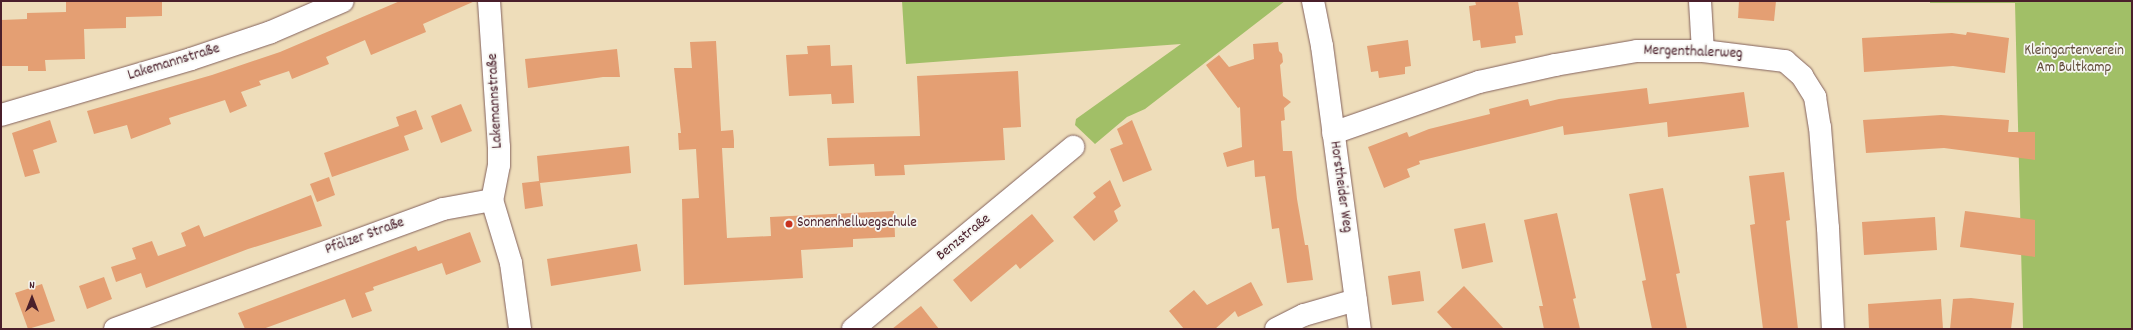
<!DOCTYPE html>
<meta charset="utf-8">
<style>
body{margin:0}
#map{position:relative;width:2133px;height:330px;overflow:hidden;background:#eeddba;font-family:Dekko,sans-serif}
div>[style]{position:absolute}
.green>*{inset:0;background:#a1bf67}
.building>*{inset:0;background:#e49f73}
.roads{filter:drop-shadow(0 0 1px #83625d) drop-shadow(0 0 1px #83625d)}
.minor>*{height:22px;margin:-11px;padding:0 11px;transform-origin:11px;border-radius:11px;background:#fff}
.dots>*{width:11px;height:11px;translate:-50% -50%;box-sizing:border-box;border:2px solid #f6f6f2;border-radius:50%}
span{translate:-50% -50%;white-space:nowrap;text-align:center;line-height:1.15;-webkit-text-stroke:3.5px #f6f6f2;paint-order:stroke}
.park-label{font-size:15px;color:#644f3d}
.street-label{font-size:15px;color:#4a1f2b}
.poi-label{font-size:15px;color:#4a1f2b}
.left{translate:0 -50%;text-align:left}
.frame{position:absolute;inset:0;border:2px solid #4a1f2b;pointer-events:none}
.north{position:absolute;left:12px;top:278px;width:40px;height:40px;-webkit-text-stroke:3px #f6f6f2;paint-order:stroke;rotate:0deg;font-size:11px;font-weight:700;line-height:16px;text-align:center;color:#4a1f2b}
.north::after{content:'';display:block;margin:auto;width:14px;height:18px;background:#4a1f2b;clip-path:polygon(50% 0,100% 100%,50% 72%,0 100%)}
</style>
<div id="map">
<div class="green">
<div style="clip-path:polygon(902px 1px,1285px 1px,1145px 109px,1127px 117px,1095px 144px,1075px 125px,1076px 119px,1181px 44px,906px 64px)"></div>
<div style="clip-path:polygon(1930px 1px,2132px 1px,2132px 329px,2023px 329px,2015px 3px,1930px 3px)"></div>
</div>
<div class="building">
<div style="clip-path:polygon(66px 1px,162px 1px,162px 16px,126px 17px,126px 28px,84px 29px,85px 59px,45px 60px,46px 71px,28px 71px,28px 66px,1px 66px,1px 20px,27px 19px,27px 13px,66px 12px)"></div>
<div style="clip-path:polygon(400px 1px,475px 1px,423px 24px,426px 32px,371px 55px,365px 40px,326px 57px,329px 64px,292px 79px,289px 71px,259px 81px,261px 85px,241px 92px,247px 106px,230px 113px,225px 100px,169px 118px,171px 124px,131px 139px,127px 125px,94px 134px,87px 111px,212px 75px,280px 52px)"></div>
<div style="clip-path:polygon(1475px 1px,1518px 1px,1523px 35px,1515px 36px,1516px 43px,1481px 48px,1480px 40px,1473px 41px,1469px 6px,1476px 5px)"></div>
<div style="clip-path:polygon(1739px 1px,1776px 1px,1774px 21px,1738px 18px)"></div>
<div style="clip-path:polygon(1967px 32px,2009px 38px,2005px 73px,1953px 66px,1864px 72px,1862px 38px,1952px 33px,1966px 35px)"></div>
<div style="clip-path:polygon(1408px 40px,1411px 66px,1405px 67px,1405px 74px,1379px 78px,1378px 71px,1371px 72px,1367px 46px)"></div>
<div style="clip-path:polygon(716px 41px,721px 131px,733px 130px,734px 140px,734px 148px,722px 148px,727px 238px,771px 236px,770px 217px,894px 211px,895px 237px,853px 239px,853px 247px,801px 250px,803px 278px,684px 285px,682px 199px,699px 198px,696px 149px,679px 150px,678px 133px,681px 133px,674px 68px,692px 68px,690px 42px)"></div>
<div style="clip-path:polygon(1278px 42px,1279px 51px,1282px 54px,1283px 62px,1280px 65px,1283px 96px,1291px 102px,1284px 108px,1285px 120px,1281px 121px,1283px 151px,1292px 151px,1297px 199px,1305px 245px,1308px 245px,1313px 280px,1287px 283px,1279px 228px,1272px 229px,1265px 176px,1255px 177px,1254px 160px,1227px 167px,1223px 153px,1242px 147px,1240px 107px,1238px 108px,1206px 65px,1219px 55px,1229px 67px,1254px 59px,1253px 44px)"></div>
<div style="clip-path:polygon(830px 45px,831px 66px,852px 65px,854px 103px,832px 104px,831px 94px,789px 96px,786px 55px,808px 54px,807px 46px)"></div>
<div style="clip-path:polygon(617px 49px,620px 77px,603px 77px,528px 88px,525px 59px)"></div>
<div style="clip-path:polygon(1018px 71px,1021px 127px,1003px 128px,1005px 160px,904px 165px,905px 175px,875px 176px,874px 164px,829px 166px,827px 138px,920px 136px,917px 76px)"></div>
<div style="clip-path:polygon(1647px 88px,1649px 104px,1744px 92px,1749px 127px,1668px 137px,1667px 122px,1564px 135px,1563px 126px,1419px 161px,1420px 164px,1407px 169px,1410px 177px,1384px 188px,1368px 147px,1407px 132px,1409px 137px,1429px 129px,1490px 114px,1489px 109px,1528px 99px,1530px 106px,1559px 99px)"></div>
<div style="clip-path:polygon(461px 104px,472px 131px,441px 143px,431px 116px)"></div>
<div style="clip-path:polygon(416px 110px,423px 129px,404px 136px,409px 150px,332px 177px,324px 153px,399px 126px,396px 117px)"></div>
<div style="clip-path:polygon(1941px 115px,2009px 120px,2008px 132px,2035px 132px,2035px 160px,1944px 148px,1866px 153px,1863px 120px)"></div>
<div style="clip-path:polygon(50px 120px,57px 142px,33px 150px,40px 173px,25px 177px,12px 133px)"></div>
<div style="clip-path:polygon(1132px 120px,1152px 170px,1123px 182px,1110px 149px,1123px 144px,1117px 129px)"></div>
<div style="clip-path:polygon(629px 146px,631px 173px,540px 183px,543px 206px,525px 209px,522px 183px,539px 181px,537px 156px)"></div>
<div style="clip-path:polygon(1784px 172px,1790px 220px,1786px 221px,1798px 329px,1763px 329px,1750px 225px,1755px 224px,1749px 176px)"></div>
<div style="clip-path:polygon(329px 177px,335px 195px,317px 202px,310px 184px)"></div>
<div style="clip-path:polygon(1110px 180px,1121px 206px,1114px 211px,1118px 221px,1094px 241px,1073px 217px,1096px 197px,1093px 193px)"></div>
<div style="clip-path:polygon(1663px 188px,1680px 273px,1676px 274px,1687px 329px,1652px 329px,1642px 281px,1646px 280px,1629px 194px)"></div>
<div style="clip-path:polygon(311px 195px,322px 226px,248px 249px,146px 288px,141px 273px,116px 282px,111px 267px,136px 259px,132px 248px,152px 241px,158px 256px,186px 246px,181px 233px,199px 225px,204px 237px)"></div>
<div style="clip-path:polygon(1965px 211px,2035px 220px,2035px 257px,1960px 247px)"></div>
<div style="clip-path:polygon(1557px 213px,1576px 298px,1573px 299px,1580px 329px,1544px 329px,1539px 306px,1543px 306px,1524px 220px)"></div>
<div style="clip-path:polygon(1032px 214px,1054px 241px,1020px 269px,1016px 264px,971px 302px,953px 280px)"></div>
<div style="clip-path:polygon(1935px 217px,1937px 250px,1864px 255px,1862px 222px)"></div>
<div style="clip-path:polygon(1485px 223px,1493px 262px,1462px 269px,1454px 229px)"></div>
<div style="clip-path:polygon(470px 232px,481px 262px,446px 275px,442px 263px,373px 287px,374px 290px,365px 293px,372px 311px,352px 318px,345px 299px,263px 329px,245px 329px,238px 313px,416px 246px,418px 251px)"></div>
<div style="clip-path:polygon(637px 244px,641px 271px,551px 286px,547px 259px)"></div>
<div style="clip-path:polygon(1420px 271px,1424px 301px,1392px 305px,1388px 276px)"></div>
<div style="clip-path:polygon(104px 277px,112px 299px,87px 309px,79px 286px)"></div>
<div style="clip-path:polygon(1251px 282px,1263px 305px,1238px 317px,1235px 311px,1215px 329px,1184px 329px,1169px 311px,1194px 290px,1207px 305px)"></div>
<div style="clip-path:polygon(42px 284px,55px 321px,28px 329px,15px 293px)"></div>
<div style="clip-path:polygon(1464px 286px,1481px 304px,1504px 329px,1453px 329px,1437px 312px)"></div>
<div style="clip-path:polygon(1971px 298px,2014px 303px,2011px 329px,1950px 329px,1953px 299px)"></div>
<div style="clip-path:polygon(1941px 299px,1943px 329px,1869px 329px,1868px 304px)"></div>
<div style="clip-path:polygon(921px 306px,939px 329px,892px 329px)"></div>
</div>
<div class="roads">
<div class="minor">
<div style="left:489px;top:1px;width:146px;rotate:86.1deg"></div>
<div style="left:499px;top:147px;width:18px;rotate:90deg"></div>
<div style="left:499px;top:165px;width:36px;rotate:101deg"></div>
<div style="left:492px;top:200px;width:66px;rotate:73.2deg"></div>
<div style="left:511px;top:263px;width:67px;rotate:82.2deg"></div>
<div style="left:1313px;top:1px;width:46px;rotate:78.7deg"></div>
<div style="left:1322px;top:46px;width:286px;rotate:82.4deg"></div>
<div style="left:1700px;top:1px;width:50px;rotate:86.6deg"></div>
<div style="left:1px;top:115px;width:198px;rotate:-16.4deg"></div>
<div style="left:191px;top:59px;width:84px;rotate:-18.6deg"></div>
<div style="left:271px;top:32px;width:78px;rotate:-23.3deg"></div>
<div style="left:1333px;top:133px;width:155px;rotate:-19.3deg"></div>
<div style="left:1479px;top:82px;width:78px;rotate:-12.6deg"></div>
<div style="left:1555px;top:65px;width:83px;rotate:-9.7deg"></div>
<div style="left:1637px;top:51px;width:66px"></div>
<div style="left:1703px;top:51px;width:83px;rotate:7deg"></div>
<div style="left:1785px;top:61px;width:23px;rotate:41deg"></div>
<div style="left:1802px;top:76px;width:25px;rotate:58deg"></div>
<div style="left:1815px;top:97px;width:30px;rotate:81deg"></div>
<div style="left:1820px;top:127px;width:101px;rotate:85.5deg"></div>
<div style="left:1828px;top:228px;width:101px;rotate:87.2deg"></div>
<div style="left:115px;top:329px;width:349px;rotate:-20.1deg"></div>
<div style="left:443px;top:209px;width:50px;rotate:-10.4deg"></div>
<div style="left:853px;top:329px;width:286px;rotate:-39.6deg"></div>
<div style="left:1276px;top:329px;width:31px;rotate:-27deg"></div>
<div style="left:1304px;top:315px;width:54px;rotate:-16.1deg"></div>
</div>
</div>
<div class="dots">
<div style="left:789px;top:224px;background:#c8321e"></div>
</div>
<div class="park-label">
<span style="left:2074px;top:60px">Kleingartenverein<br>Am Bultkamp</span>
</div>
<div class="street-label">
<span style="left:1693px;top:53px;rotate:2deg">Mergenthalerweg</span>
<span style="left:174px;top:63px;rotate:-17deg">Lakemannstraße</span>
<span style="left:496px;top:101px;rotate:-93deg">Lakemannstraße</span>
<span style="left:1340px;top:187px;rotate:82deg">Horstheider Weg</span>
<span style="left:365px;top:237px;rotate:-20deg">Pfälzer Straße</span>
<span style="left:964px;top:238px;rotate:-39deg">Benzstraße</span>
</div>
<div class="poi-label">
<span class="left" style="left:797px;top:224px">Sonnenhellwegschule</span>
</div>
<div class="frame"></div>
<div class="north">N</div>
</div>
